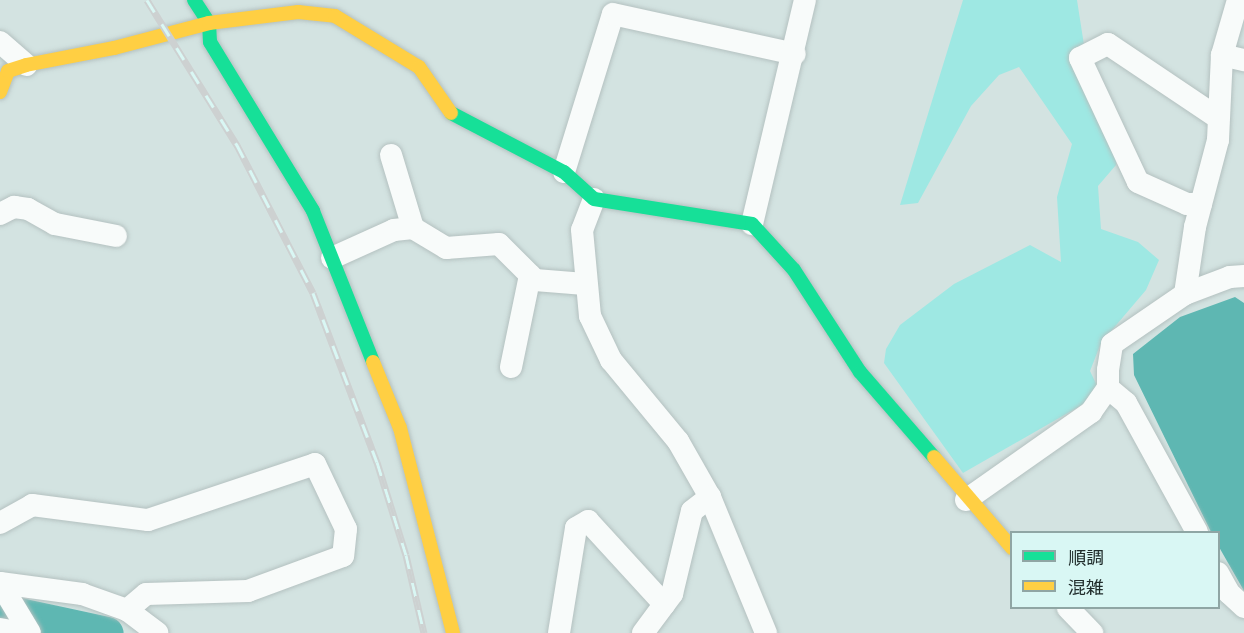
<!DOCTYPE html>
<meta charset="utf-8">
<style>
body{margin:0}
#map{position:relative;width:1244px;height:633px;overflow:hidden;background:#d3e3e1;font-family:Mulish,"Noto Sans JP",sans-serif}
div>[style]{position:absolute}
.green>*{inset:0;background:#9ee8e3}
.water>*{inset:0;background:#5eb7b2}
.river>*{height:33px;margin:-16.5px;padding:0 16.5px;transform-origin:16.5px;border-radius:16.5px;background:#5eb7b2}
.roads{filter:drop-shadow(0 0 2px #b4c1c0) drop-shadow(0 0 2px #b4c1c0)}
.street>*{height:22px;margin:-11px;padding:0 11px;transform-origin:11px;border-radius:11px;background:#f8fbfa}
.fast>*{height:14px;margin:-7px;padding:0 7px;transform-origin:7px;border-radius:7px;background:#16e098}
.slow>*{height:14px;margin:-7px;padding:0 7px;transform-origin:7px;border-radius:7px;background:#ffcf43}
.rail>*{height:7px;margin-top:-3.5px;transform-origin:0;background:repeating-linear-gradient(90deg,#d9f7f4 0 14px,#cdd1d1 0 28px);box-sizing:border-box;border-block:2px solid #cdd1d1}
span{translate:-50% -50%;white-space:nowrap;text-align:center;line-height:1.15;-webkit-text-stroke:4.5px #d9f7f4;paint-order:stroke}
.legend{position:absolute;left:1010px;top:531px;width:210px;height:78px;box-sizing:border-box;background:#d9f7f4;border:2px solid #8fa6a4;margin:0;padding:8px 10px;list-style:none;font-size:18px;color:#212d2c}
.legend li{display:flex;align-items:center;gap:12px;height:30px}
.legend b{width:30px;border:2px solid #8fa6a4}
</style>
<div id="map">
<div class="green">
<div style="clip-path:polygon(963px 0,1077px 0,1093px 103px,1119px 126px,1116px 165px,1098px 186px,1101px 229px,1138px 242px,1159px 260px,1146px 290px,1101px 343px,1090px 371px,1101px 394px,963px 473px,884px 363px,886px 349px,900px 325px,954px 284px,1030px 245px,1061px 262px,1057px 197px,1072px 144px,1019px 67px,999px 75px,971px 106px,918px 203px,900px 205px)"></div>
</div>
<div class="water">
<div style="clip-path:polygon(1235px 297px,1244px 303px,1244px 591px,1219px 547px,1218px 532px,1211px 532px,1134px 375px,1133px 354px,1180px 317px)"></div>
</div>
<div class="river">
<div style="left:0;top:610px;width:109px;rotate:12.1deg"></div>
</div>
<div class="roads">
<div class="street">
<div style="left:0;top:42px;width:35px;rotate:41deg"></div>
<div style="left:1222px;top:55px;width:57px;rotate:-73.8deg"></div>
<div style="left:391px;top:155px;width:76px;rotate:73.2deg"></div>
<div style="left:564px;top:172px;width:165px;rotate:-72.8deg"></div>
<div style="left:613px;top:14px;width:186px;rotate:12.4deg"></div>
<div style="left:594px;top:199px;width:33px;rotate:111deg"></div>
<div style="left:582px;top:230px;width:86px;rotate:84.7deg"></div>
<div style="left:590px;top:316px;width:49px;rotate:64.5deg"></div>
<div style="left:611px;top:360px;width:105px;rotate:50.4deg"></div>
<div style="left:678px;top:441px;width:64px;rotate:60.3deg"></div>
<div style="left:710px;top:497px;width:147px;rotate:67.6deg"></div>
<div style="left:1201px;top:204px;width:14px;rotate:180deg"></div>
<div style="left:1187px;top:204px;width:54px;rotate:-155.8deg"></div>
<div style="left:1138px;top:182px;width:137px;rotate:-115.1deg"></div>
<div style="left:1080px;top:58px;width:31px;rotate:-27deg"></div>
<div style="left:1108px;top:44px;width:133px;rotate:33.9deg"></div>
<div style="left:0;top:214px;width:16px;rotate:-27deg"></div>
<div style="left:14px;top:207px;width:14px;rotate:8deg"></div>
<div style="left:28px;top:209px;width:31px;rotate:29deg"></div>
<div style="left:55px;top:224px;width:62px;rotate:11.1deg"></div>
<div style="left:752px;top:224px;width:230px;rotate:-76.7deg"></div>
<div style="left:332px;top:258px;width:68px;rotate:-24.3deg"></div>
<div style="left:394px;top:230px;width:19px;rotate:-6deg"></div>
<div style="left:413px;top:228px;width:39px;rotate:31deg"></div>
<div style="left:446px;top:248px;width:53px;rotate:-4.3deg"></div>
<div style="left:499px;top:244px;width:51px;rotate:45deg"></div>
<div style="left:535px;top:280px;width:50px;rotate:4.6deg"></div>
<div style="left:1185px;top:294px;width:48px;rotate:-20.7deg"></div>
<div style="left:1230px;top:277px;width:14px;rotate:-4deg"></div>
<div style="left:511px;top:367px;width:94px;rotate:-78.3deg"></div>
<div style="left:966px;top:500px;width:153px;rotate:-35.1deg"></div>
<div style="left:1091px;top:412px;width:29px;rotate:-55deg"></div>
<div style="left:0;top:523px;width:37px;rotate:-29deg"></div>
<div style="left:32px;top:505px;width:117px;rotate:7.4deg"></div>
<div style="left:148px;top:520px;width:176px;rotate:-18.5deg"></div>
<div style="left:315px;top:464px;width:72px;rotate:64.5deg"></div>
<div style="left:346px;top:529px;width:27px;rotate:96deg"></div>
<div style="left:343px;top:556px;width:101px;rotate:159.8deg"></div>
<div style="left:248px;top:591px;width:102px;rotate:178.3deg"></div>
<div style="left:146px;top:594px;width:25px;rotate:140deg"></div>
<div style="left:1197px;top:532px;width:147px;rotate:-118.8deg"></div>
<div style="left:1126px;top:403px;width:23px;rotate:-140deg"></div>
<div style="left:1108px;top:388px;width:18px;rotate:-90deg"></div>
<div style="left:1108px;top:370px;width:26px;rotate:-81deg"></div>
<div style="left:1112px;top:344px;width:88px;rotate:-34.4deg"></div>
<div style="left:1185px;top:294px;width:68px;rotate:-81.5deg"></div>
<div style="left:1195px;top:227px;width:90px;rotate:-75.2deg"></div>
<div style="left:1218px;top:140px;width:85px;rotate:-87.3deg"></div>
<div style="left:1222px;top:55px;width:23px;rotate:13deg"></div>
<div style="left:1218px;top:573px;width:23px;rotate:61deg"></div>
<div style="left:1229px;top:593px;width:21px;rotate:43deg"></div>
<div style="left:0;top:583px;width:83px;rotate:7.6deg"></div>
<div style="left:82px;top:594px;width:48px;rotate:19.6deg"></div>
<div style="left:127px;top:610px;width:38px;rotate:37deg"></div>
<div style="left:0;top:583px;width:58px;rotate:59deg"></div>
<div style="left:1068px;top:608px;width:35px;rotate:46deg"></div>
<div style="left:0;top:629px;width:23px;rotate:10deg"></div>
<div style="left:559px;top:633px;width:106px;rotate:-80.8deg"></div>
<div style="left:576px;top:528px;width:14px;rotate:-30deg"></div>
<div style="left:588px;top:521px;width:113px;rotate:47.5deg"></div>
<div style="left:643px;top:633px;width:49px;rotate:-53.4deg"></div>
<div style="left:672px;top:594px;width:85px;rotate:-76.5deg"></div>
<div style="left:692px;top:511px;width:23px;rotate:-38deg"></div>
</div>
<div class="fast">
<div style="left:194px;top:0;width:27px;rotate:57deg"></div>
<div style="left:209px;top:23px;width:19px;rotate:87deg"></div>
<div style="left:210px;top:42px;width:198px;rotate:58.6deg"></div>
<div style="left:313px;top:211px;width:162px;rotate:68.3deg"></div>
<div style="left:451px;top:113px;width:127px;rotate:27.6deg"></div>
<div style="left:564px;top:172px;width:40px;rotate:42deg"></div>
<div style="left:594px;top:199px;width:160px;rotate:9deg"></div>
<div style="left:752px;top:224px;width:62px;rotate:47.6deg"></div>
<div style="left:794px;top:270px;width:121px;rotate:57.1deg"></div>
<div style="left:860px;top:372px;width:113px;rotate:49deg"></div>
</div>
<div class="slow">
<div style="left:0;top:92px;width:22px;rotate:-69deg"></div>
<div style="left:8px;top:71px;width:19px;rotate:-18deg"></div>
<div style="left:26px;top:65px;width:90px;rotate:-10.9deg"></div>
<div style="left:114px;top:48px;width:98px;rotate:-14.7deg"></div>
<div style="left:209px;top:23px;width:90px;rotate:-7deg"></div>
<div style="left:298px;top:12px;width:37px;rotate:6deg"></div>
<div style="left:335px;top:16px;width:98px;rotate:31.3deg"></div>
<div style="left:419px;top:67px;width:56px;rotate:55.2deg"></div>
<div style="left:373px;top:362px;width:71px;rotate:67.8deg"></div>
<div style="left:400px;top:428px;width:212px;rotate:75.5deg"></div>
<div style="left:934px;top:457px;width:120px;rotate:49.4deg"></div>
</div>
</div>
<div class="rail">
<div style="left:147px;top:0;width:171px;rotate:58.2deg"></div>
<div style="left:237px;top:145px;width:166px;rotate:62.8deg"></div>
<div style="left:313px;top:293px;width:181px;rotate:69.3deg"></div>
<div style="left:377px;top:462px;width:97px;rotate:72.7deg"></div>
<div style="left:406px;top:555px;width:80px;rotate:77deg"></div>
</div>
<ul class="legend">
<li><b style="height:8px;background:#16e098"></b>順調</li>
<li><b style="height:8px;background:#ffcf43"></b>混雑</li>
</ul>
</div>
